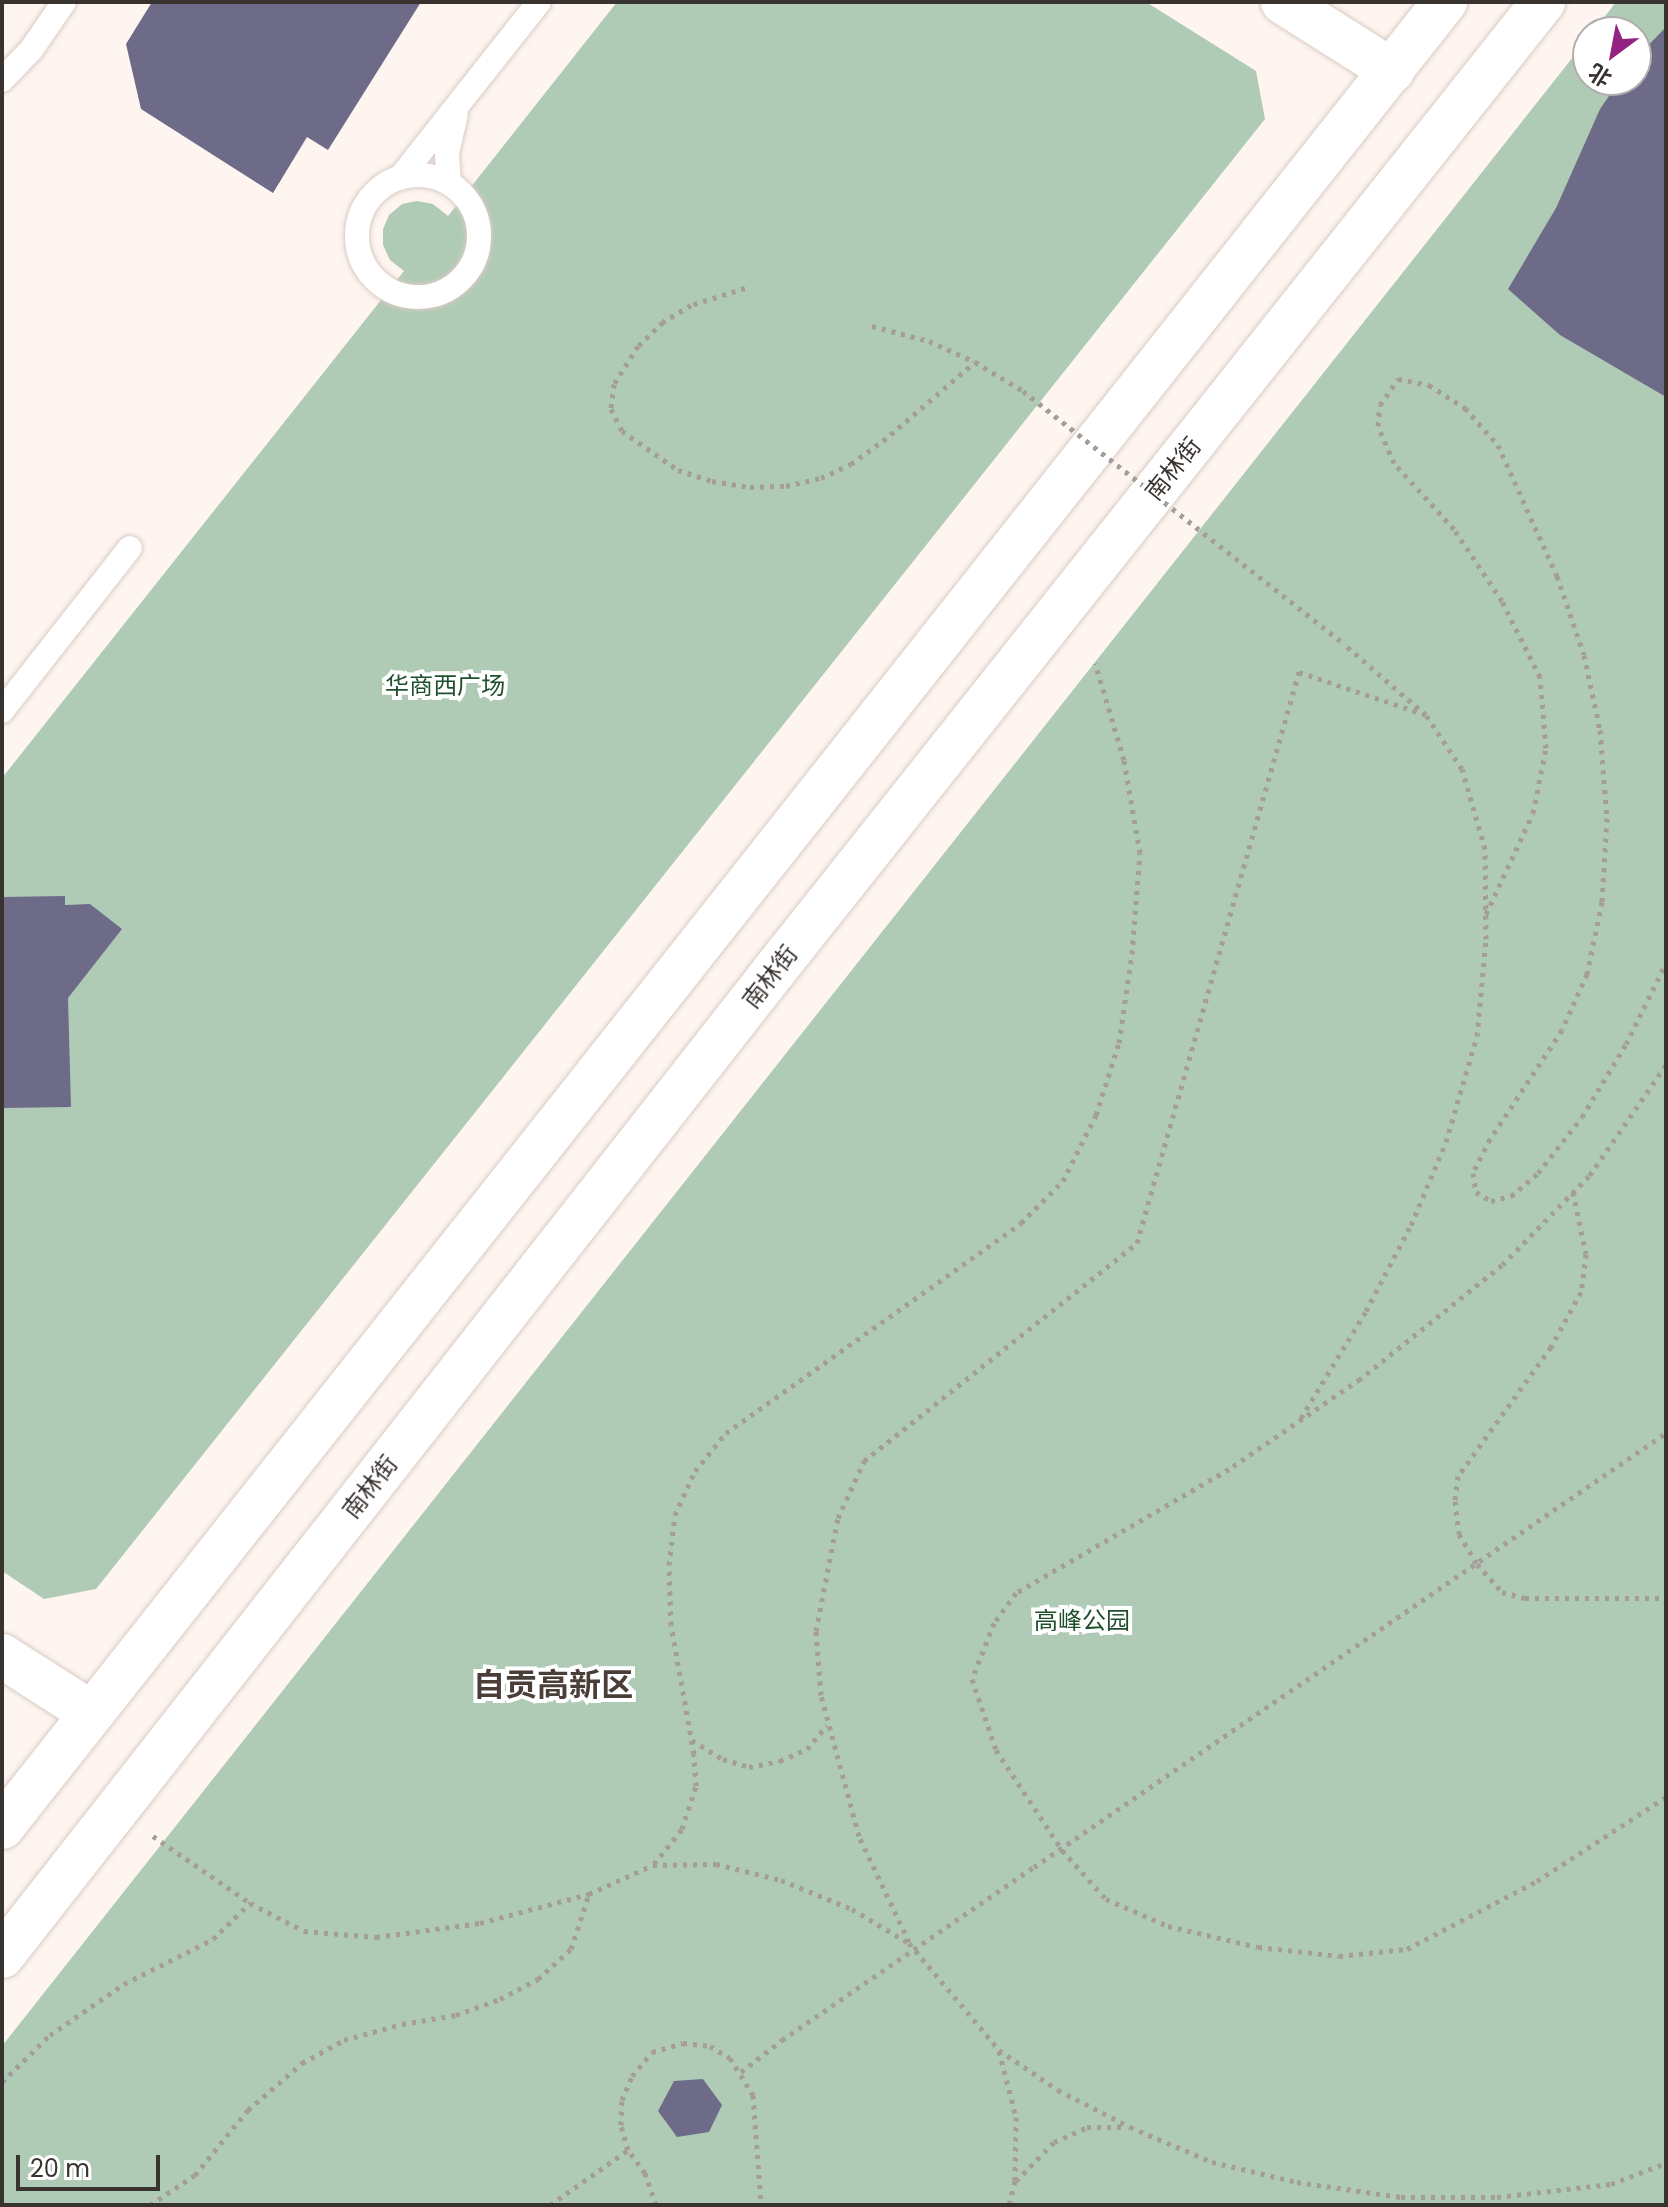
<!DOCTYPE html>
<meta charset="utf-8">
<style>
body{margin:0}
#map{position:relative;width:1668px;height:2207px;overflow:hidden;background:#fef5f0;font-family:Poppins,"Noto Sans SC",sans-serif}
div>[style]{position:absolute}
.green>*{inset:0;background:#b0cbb5}
.building>*{inset:0;background:#6e6b89}
.path>*{height:5px;margin-top:-2.5px;transform-origin:0;background:repeating-linear-gradient(90deg,#a49d99 0 4px,transparent 0 10px)}
.roads{filter:drop-shadow(0 0 2px #d9cbc3) drop-shadow(0 0 2px #d9cbc3)}
.service>*{height:24px;margin:-12px;padding:0 12px;transform-origin:12px;border-radius:12px;background:#fff}
.service>.ring{margin:-12px;padding:0;box-sizing:content-box;background:none;border:24px solid #fff;border-radius:50%}
.minor>*{height:44px;margin:-22px;padding:0 22px;transform-origin:22px;border-radius:22px;background:#fff}
.secondary>*{height:44px;margin:-22px;padding:0 22px;transform-origin:22px;border-radius:22px;background:#fff}
.path-bridge>*{height:5px;margin-top:-2.5px;transform-origin:0;background:repeating-linear-gradient(90deg,#a49d99 0 4px,transparent 0 10px)}
span{translate:-50% -50%;white-space:nowrap;text-align:center;line-height:1.15;-webkit-text-stroke:8px #fff;paint-order:stroke}
.street-label{font-size:24px;color:#393330}
.park-label{font-size:24px;color:#204f2d}
.district-label{font-size:32px;color:#4a3e39;font-weight:700}
.frame{position:absolute;inset:0;border:4px solid #393330;pointer-events:none}
.north{position:absolute;left:1572px;top:16px;width:80px;height:80px;box-sizing:border-box;background:#fff;border:2px solid #b0adac;border-radius:50%;rotate:212deg;font-size:22px;font-weight:700;line-height:32px;text-align:center;color:#393330}
.north::after{content:'';display:block;margin:auto;width:28px;height:36px;background:#942280;clip-path:polygon(50% 0,100% 100%,50% 72%,0 100%)}
.scale{position:absolute;left:16px;top:2155px;width:144px;height:36px;box-sizing:border-box;border:4px solid #393330;border-top:0;padding-left:10px;font-size:24px;line-height:28px;white-space:nowrap;color:#393330;-webkit-text-stroke:6px #fff;paint-order:stroke}
</style>
<div id="map">
<div class="green">
<div style="clip-path:polygon(617px 2px,1146px 2px,1256px 71px,1265px 119px,96px 1589px,44px 1599px,2px 1571px,2px 778px,404px 271px,390px 260px,383px 245px,383px 229px,389px 215px,402px 204px,417px 201px,433px 204px,448px 216px)"></div>
<div style="clip-path:polygon(1616px 2px,1666px 2px,1666px 2205px,2px 2205px,2px 2046px,1588px 38px,1588px 80px,1636px 80px,1636px 32px,1593px 32px)"></div>
</div>
<div class="building">
<div style="clip-path:polygon(152px 2px,421px 2px,328px 150px,307px 137px,273px 193px,141px 109px,126px 44px)"></div>
<div style="clip-path:polygon(1666px 27px,1666px 397px,1560px 335px,1508px 289px,1556px 208px,1600px 109px,1620px 80px,1636px 80px,1636px 58px)"></div>
<div style="clip-path:polygon(65px 896px,65px 905px,90px 904px,122px 929px,68px 998px,71px 1107px,2px 1108px,2px 897px)"></div>
<div style="clip-path:polygon(703px 2079px,722px 2105px,709px 2132px,677px 2137px,658px 2111px,674px 2081px)"></div>
</div>
<div class="path">
<div style="left:745px;top:288px;width:57px;rotate:162.5deg"></div>
<div style="left:691px;top:305px;width:33px;rotate:149deg"></div>
<div style="left:663px;top:322px;width:35px;rotate:136deg"></div>
<div style="left:638px;top:346px;width:45px;rotate:122.3deg"></div>
<div style="left:614px;top:384px;width:25px;rotate:97deg"></div>
<div style="left:611px;top:409px;width:25px;rotate:63deg"></div>
<div style="left:622px;top:431px;width:68px;rotate:34.9deg"></div>
<div style="left:678px;top:470px;width:36px;rotate:18deg"></div>
<div style="left:712px;top:481px;width:38px;rotate:9deg"></div>
<div style="left:750px;top:487px;width:36px;rotate:-2deg"></div>
<div style="left:786px;top:486px;width:36px;rotate:-13deg"></div>
<div style="left:821px;top:478px;width:33px;rotate:-25deg"></div>
<div style="left:851px;top:464px;width:39px;rotate:-36deg"></div>
<div style="left:883px;top:441px;width:121px;rotate:-40.7deg"></div>
<div style="left:1486px;top:914px;width:111px;rotate:-65deg"></div>
<div style="left:1533px;top:813px;width:66px;rotate:-78.7deg"></div>
<div style="left:1546px;top:748px;width:71px;rotate:-94.8deg"></div>
<div style="left:1540px;top:677px;width:85px;rotate:-116.6deg"></div>
<div style="left:1502px;top:601px;width:87px;rotate:-123.7deg"></div>
<div style="left:1454px;top:529px;width:89px;rotate:-132.3deg"></div>
<div style="left:1394px;top:463px;width:40px;rotate:-113.4deg"></div>
<div style="left:1378px;top:426px;width:21px;rotate:-85deg"></div>
<div style="left:1380px;top:405px;width:32px;rotate:-55deg"></div>
<div style="left:1398px;top:379px;width:32px;rotate:11deg"></div>
<div style="left:1429px;top:385px;width:43px;rotate:32.6deg"></div>
<div style="left:1465px;top:408px;width:50px;rotate:48.3deg"></div>
<div style="left:1498px;top:445px;width:144px;rotate:65.8deg"></div>
<div style="left:1557px;top:576px;width:83px;rotate:71.1deg"></div>
<div style="left:1584px;top:655px;width:77px;rotate:78deg"></div>
<div style="left:1600px;top:730px;width:88px;rotate:85.5deg"></div>
<div style="left:1607px;top:818px;width:84px;rotate:93.4deg"></div>
<div style="left:1602px;top:902px;width:74px;rotate:101.8deg"></div>
<div style="left:1587px;top:974px;width:61px;rotate:114.1deg"></div>
<div style="left:1562px;top:1030px;width:131px;rotate:123.4deg"></div>
<div style="left:1490px;top:1139px;width:38px;rotate:117deg"></div>
<div style="left:1473px;top:1173px;width:19px;rotate:81deg"></div>
<div style="left:1476px;top:1192px;width:17px;rotate:31deg"></div>
<div style="left:1491px;top:1201px;width:21px;rotate:-14deg"></div>
<div style="left:1511px;top:1196px;width:35px;rotate:-40deg"></div>
<div style="left:1538px;top:1173px;width:71px;rotate:-51.8deg"></div>
<div style="left:1582px;top:1117px;width:85px;rotate:-58.9deg"></div>
<div style="left:1626px;top:1044px;width:90px;rotate:-63.7deg"></div>
<div style="left:1666px;top:1065px;width:135px;rotate:124.7deg"></div>
<div style="left:1589px;top:1176px;width:124px;rotate:134.3deg"></div>
<div style="left:1502px;top:1265px;width:182px;rotate:141.2deg"></div>
<div style="left:1360px;top:1379px;width:159px;rotate:145.5deg"></div>
<div style="left:1229px;top:1469px;width:246px;rotate:149.8deg"></div>
<div style="left:1016px;top:1593px;width:37px;rotate:126deg"></div>
<div style="left:994px;top:1623px;width:60px;rotate:111.4deg"></div>
<div style="left:972px;top:1679px;width:75px;rotate:71.3deg"></div>
<div style="left:996px;top:1750px;width:120px;rotate:56.6deg"></div>
<div style="left:1062px;top:1850px;width:66px;rotate:48.1deg"></div>
<div style="left:1106px;top:1899px;width:68px;rotate:23.5deg"></div>
<div style="left:1168px;top:1926px;width:92px;rotate:13.1deg"></div>
<div style="left:1258px;top:1947px;width:81px;rotate:6.3deg"></div>
<div style="left:1339px;top:1956px;width:68px;rotate:-5.9deg"></div>
<div style="left:1407px;top:1949px;width:147px;rotate:-27.6deg"></div>
<div style="left:1537px;top:1881px;width:154px;rotate:-33.1deg"></div>
<div style="left:1573px;top:1192px;width:63px;rotate:78.2deg"></div>
<div style="left:1586px;top:1254px;width:38px;rotate:97deg"></div>
<div style="left:1581px;top:1292px;width:63px;rotate:118.6deg"></div>
<div style="left:1551px;top:1347px;width:159px;rotate:125.8deg"></div>
<div style="left:1458px;top:1476px;width:25px;rotate:97deg"></div>
<div style="left:1455px;top:1501px;width:33px;rotate:83deg"></div>
<div style="left:1459px;top:1534px;width:35px;rotate:59deg"></div>
<div style="left:1477px;top:1564px;width:38px;rotate:48deg"></div>
<div style="left:1502px;top:1592px;width:24px;rotate:15deg"></div>
<div style="left:1525px;top:1598px;width:141px"></div>
<div style="left:1301px;top:1418px;width:125px;rotate:-58.7deg"></div>
<div style="left:1366px;top:1311px;width:97px;rotate:-62.4deg"></div>
<div style="left:1411px;top:1225px;width:90px;rotate:-67.1deg"></div>
<div style="left:1446px;top:1142px;width:110px;rotate:-73.7deg"></div>
<div style="left:1477px;top:1036px;width:97px;rotate:-84.7deg"></div>
<div style="left:1486px;top:939px;width:90px;rotate:-90.6deg"></div>
<div style="left:1485px;top:849px;width:83px;rotate:-106deg"></div>
<div style="left:1462px;top:769px;width:65px;rotate:-123.7deg"></div>
<div style="left:1426px;top:715px;width:108px;rotate:-139.1deg"></div>
<div style="left:692px;top:1740px;width:36px;rotate:32deg"></div>
<div style="left:723px;top:1759px;width:27px;rotate:17deg"></div>
<div style="left:749px;top:1767px;width:32px;rotate:-11deg"></div>
<div style="left:780px;top:1761px;width:30px;rotate:-24deg"></div>
<div style="left:807px;top:1749px;width:31px;rotate:-50deg"></div>
<div style="left:153px;top:1836px;width:118px;rotate:34.6deg"></div>
<div style="left:250px;top:1903px;width:61px;rotate:27.4deg"></div>
<div style="left:304px;top:1931px;width:72px;rotate:4.8deg"></div>
<div style="left:376px;top:1937px;width:105px;rotate:-7.7deg"></div>
<div style="left:480px;top:1923px;width:113px;rotate:-14.9deg"></div>
<div style="left:589px;top:1894px;width:70px;rotate:-24.4deg"></div>
<div style="left:653px;top:1865px;width:63px;rotate:-0.9deg"></div>
<div style="left:716px;top:1864px;width:67px;rotate:13.8deg"></div>
<div style="left:781px;top:1880px;width:77px;rotate:22.2deg"></div>
<div style="left:852px;top:1909px;width:66px;rotate:30.8deg"></div>
<div style="left:909px;top:1943px;width:140px;rotate:49.9deg"></div>
<div style="left:999px;top:2050px;width:71px;rotate:34.1deg"></div>
<div style="left:1058px;top:2090px;width:81px;rotate:27.2deg"></div>
<div style="left:1130px;top:2127px;width:89px;rotate:23.1deg"></div>
<div style="left:1212px;top:2162px;width:87px;rotate:13.2deg"></div>
<div style="left:1297px;top:2182px;width:105px;rotate:8.2deg"></div>
<div style="left:1401px;top:2197px;width:96px"></div>
<div style="left:1497px;top:2197px;width:115px;rotate:-6.5deg"></div>
<div style="left:1611px;top:2184px;width:59px;rotate:-20.9deg"></div>
<div style="left:654px;top:1864px;width:45px;rotate:-51.3deg"></div>
<div style="left:682px;top:1829px;width:45px;rotate:-72deg"></div>
<div style="left:696px;top:1786px;width:32px;rotate:-94deg"></div>
<div style="left:694px;top:1754px;width:131px;rotate:-100.1deg"></div>
<div style="left:671px;top:1625px;width:60px;rotate:-91.9deg"></div>
<div style="left:669px;top:1565px;width:50px;rotate:-83.2deg"></div>
<div style="left:675px;top:1515px;width:48px;rotate:-65.6deg"></div>
<div style="left:695px;top:1471px;width:49px;rotate:-50.8deg"></div>
<div style="left:726px;top:1433px;width:362px;rotate:-35.4deg"></div>
<div style="left:1021px;top:1223px;width:59px;rotate:-45deg"></div>
<div style="left:1063px;top:1181px;width:74px;rotate:-63.4deg"></div>
<div style="left:1096px;top:1115px;width:76px;rotate:-72.3deg"></div>
<div style="left:1119px;top:1043px;width:90px;rotate:-81.7deg"></div>
<div style="left:1132px;top:954px;width:101px;rotate:-85.5deg"></div>
<div style="left:1140px;top:853px;width:94px;rotate:-99.8deg"></div>
<div style="left:1124px;top:760px;width:101px;rotate:-106.6deg"></div>
<div style="left:1034px;top:1867px;width:767px;rotate:-34.48deg"></div>
<div style="left:909px;top:1942px;width:117px;rotate:-115.3deg"></div>
<div style="left:859px;top:1836px;width:146px;rotate:-105.1deg"></div>
<div style="left:821px;top:1695px;width:64px;rotate:-94.5deg"></div>
<div style="left:816px;top:1631px;width:115px;rotate:-79deg"></div>
<div style="left:838px;top:1518px;width:63px;rotate:-65.5deg"></div>
<div style="left:864px;top:1461px;width:349px;rotate:-38.6deg"></div>
<div style="left:1137px;top:1243px;width:594px;rotate:-74.16deg"></div>
<div style="left:1299px;top:672px;width:134px;rotate:18.7deg"></div>
<div style="left:999px;top:2051px;width:68px;rotate:75.6deg"></div>
<div style="left:1016px;top:2117px;width:64px;rotate:90.9deg"></div>
<div style="left:1015px;top:2181px;width:25px;rotate:104deg"></div>
<div style="left:741px;top:2072px;width:52px;rotate:-38deg"></div>
<div style="left:2px;top:2082px;width:67px;rotate:-44.4deg"></div>
<div style="left:50px;top:2035px;width:90px;rotate:-34.6deg"></div>
<div style="left:124px;top:1984px;width:100px;rotate:-26.8deg"></div>
<div style="left:213px;top:1939px;width:52px;rotate:-44.2deg"></div>
<div style="left:1016px;top:2181px;width:54px;rotate:-45.7deg"></div>
<div style="left:1054px;top:2142px;width:36px;rotate:-24deg"></div>
<div style="left:1087px;top:2127px;width:39px"></div>
<div style="left:150px;top:2205px;width:54px;rotate:-33.7deg"></div>
<div style="left:195px;top:2175px;width:84px;rotate:-50.8deg"></div>
<div style="left:248px;top:2110px;width:72px;rotate:-41deg"></div>
<div style="left:302px;top:2063px;width:48px;rotate:-28.7deg"></div>
<div style="left:344px;top:2040px;width:60px;rotate:-15.4deg"></div>
<div style="left:402px;top:2024px;width:55px;rotate:-9.5deg"></div>
<div style="left:456px;top:2015px;width:47px;rotate:-20deg"></div>
<div style="left:500px;top:1999px;width:43px;rotate:-27.8deg"></div>
<div style="left:538px;top:1979px;width:45px;rotate:-42.3deg"></div>
<div style="left:571px;top:1949px;width:58px;rotate:-71.9deg"></div>
<div style="left:550px;top:2205px;width:95px;rotate:-35.2deg"></div>
<div style="left:656px;top:2205px;width:34px;rotate:-109deg"></div>
<div style="left:645px;top:2173px;width:29px;rotate:-126deg"></div>
<div style="left:628px;top:2150px;width:26px;rotate:-106deg"></div>
<div style="left:621px;top:2125px;width:25px;rotate:-88deg"></div>
<div style="left:622px;top:2100px;width:26px;rotate:-67deg"></div>
<div style="left:632px;top:2076px;width:31px;rotate:-50deg"></div>
<div style="left:652px;top:2052px;width:32px;rotate:-16deg"></div>
<div style="left:683px;top:2043px;width:27px;rotate:6deg"></div>
<div style="left:710px;top:2046px;width:23px;rotate:31deg"></div>
<div style="left:730px;top:2058px;width:44px;rotate:58.1deg"></div>
<div style="left:753px;top:2095px;width:110px;rotate:85.8deg"></div>
</div>
<div class="roads">
<div class="service">
<div style="left:2px;top:80px;width:42px;rotate:-46deg"></div>
<div style="left:31px;top:50px;width:58px;rotate:-55.5deg"></div>
<div class="ring" style="left:357px;top:175px;width:98px;height:98px"></div>
<div style="left:400px;top:178px;width:224px;rotate:-51.7deg"></div>
<div style="left:449px;top:183px;width:30px;rotate:-94deg"></div>
<div style="left:447px;top:153px;width:39px;rotate:-77deg"></div>
<div style="left:2px;top:711px;width:207px;rotate:-51.9deg"></div>
</div>
<div class="minor">
<div style="left:1283px;top:2px;width:129px;rotate:32.3deg"></div>
<div style="left:2px;top:1656px;width:106px;rotate:32.6deg"></div>
</div>
<div class="secondary">
<div style="left:2px;top:1827px;width:2327px;rotate:-51.67deg"></div>
<div style="left:2px;top:1956px;width:1251px;rotate:-51.91deg"></div>
<div style="left:774px;top:971px;width:1237px;rotate:-51.56deg"></div>
</div>
</div>
<div class="path-bridge">
<div style="left:872px;top:326px;width:59px;rotate:14.7deg"></div>
<div style="left:929px;top:341px;width:51px;rotate:24.5deg"></div>
<div style="left:975px;top:362px;width:56px;rotate:31.1deg"></div>
<div style="left:1023px;top:391px;width:409px;rotate:38.2deg"></div>
<div style="left:782px;top:2040px;width:306px;rotate:-34.5deg"></div>
</div>
<div class="street-label">
<span style="left:1173px;top:469px;rotate:-51deg">南林街</span>
<span style="left:770px;top:977px;rotate:-52deg">南林街</span>
<span style="left:370px;top:1487px;rotate:-52deg">南林街</span>
</div>
<div class="park-label">
<span style="left:445px;top:686px">华商西广场</span>
<span style="left:1082px;top:1621px">高峰公园</span>
</div>
<div class="district-label">
<span style="left:553px;top:1685px">自贡高新区</span>
</div>
<div class="frame"></div>
<div class="north">北</div>
<div class="scale">20 m</div>
</div>
